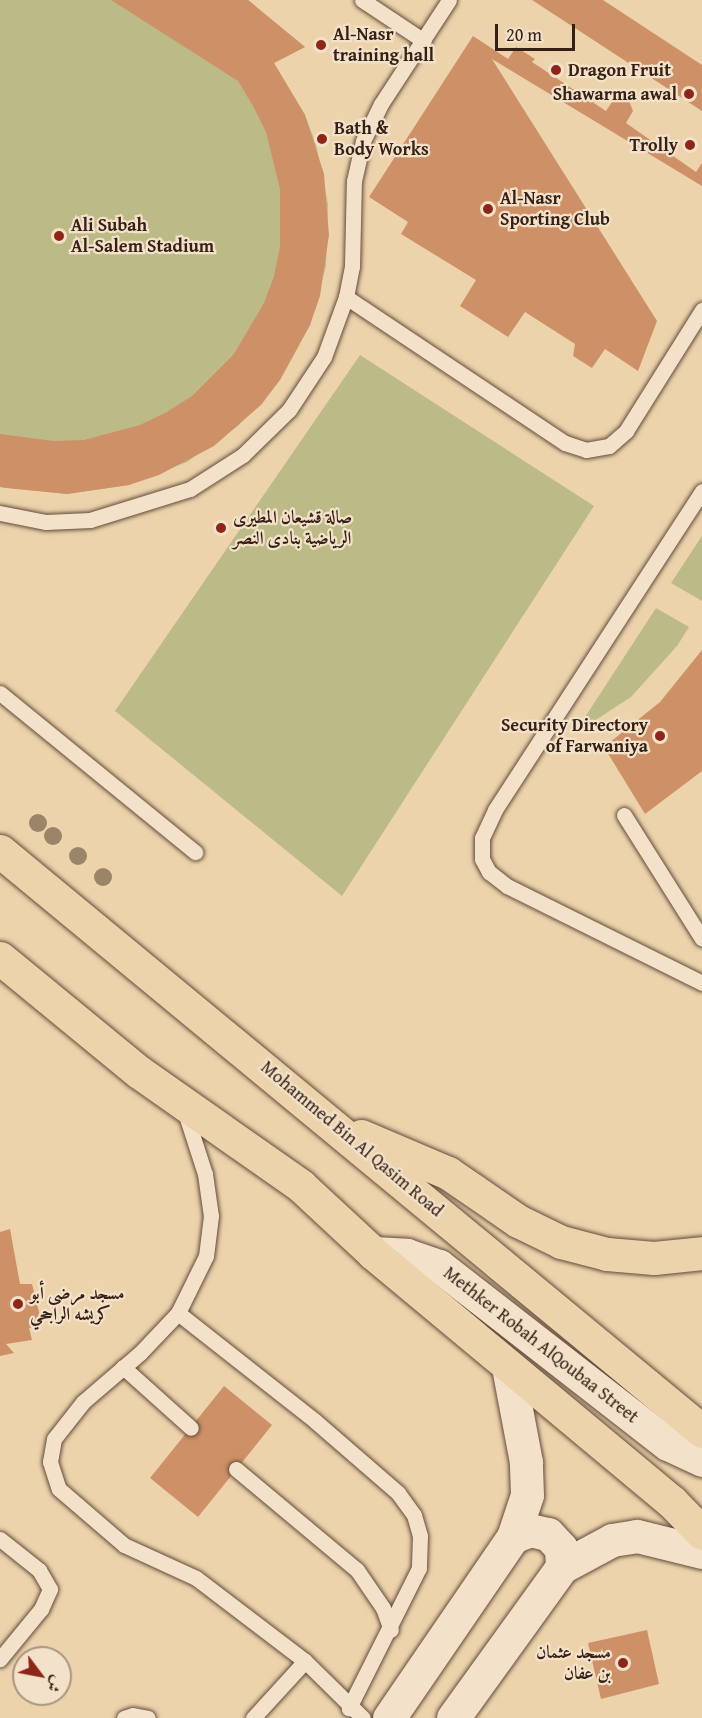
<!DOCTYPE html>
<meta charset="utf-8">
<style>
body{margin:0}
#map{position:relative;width:702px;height:1718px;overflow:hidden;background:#edd3ac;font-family:"Gentium Book Plus",Amiri,serif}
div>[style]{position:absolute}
.green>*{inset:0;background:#bcbb87}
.building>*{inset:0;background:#ce9167}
.roads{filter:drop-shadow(0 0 2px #644c3b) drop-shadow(0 0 2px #644c3b)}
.lane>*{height:15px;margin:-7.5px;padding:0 7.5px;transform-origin:7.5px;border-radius:7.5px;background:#f3e2c9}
.secondary>*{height:33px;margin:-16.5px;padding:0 16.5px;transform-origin:16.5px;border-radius:16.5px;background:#f3e2c9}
.primary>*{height:33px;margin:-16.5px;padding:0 16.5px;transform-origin:16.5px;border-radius:16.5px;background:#edd3ac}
.trees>*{width:18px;height:18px;margin:-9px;border-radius:50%;background:#9b8569}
.dots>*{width:16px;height:16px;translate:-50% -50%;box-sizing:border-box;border:3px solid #f3e2c9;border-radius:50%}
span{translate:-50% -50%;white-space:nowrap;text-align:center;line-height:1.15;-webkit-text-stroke:4.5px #f3e2c9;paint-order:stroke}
.poi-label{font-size:18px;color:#361f15;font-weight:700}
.left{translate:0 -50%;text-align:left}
.right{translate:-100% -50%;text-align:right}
.street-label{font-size:18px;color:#361f15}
.north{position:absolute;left:12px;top:1646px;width:60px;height:60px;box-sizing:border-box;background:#f3e2c9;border:2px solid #a79481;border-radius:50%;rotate:122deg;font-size:16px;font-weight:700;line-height:24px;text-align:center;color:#361f15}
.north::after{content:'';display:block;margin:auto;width:21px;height:27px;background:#8f2418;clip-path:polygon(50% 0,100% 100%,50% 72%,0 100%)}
.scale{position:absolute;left:495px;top:24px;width:80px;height:27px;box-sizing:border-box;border:3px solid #361f15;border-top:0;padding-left:8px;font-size:18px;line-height:21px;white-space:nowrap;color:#361f15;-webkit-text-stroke:4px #f3e2c9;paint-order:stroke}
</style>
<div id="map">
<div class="green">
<div style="clip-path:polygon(0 0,248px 0,305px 47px,274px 63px,305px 115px,316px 144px,328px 204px,326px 266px,310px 325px,280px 380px,238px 426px,187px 462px,129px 485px,67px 494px,0 487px)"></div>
<div style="clip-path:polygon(360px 355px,594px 506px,342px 896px,115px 711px)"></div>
<div style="clip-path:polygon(702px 536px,702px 601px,671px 583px)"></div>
<div style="clip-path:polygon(656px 608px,689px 627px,677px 646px,631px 697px,574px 734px)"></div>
</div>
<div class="building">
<div style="clip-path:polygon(111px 0,248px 0,305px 47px,274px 63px,305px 115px,324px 174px,329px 235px,320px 296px,310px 325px,280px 380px,261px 405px,214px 446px,159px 475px,129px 485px,67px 494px,6px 488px,0 487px,0 434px,54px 441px,84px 440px,140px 425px,167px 412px,192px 396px,234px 354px,264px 303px,274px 276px,280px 247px,280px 189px,266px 132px,253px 106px,238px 81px)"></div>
<div style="clip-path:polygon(532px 0,603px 0,702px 65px,702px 111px)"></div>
<div style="clip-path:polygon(473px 36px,508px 59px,516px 47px,535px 59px,532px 62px,606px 111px,614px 99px,629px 101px,633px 111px,626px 123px,696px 172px,702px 163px,702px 186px,492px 59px,657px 321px,638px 371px,605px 349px,592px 368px,573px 356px,575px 344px,525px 312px,508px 337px,460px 306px,476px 280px,401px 234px,408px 222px,369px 197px)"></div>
<div style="clip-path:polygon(702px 650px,702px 771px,645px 814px,604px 747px,660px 702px)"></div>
<div style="clip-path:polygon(10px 1229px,20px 1284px,32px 1284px,42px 1324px,29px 1328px,32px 1340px,6px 1344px,14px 1353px,0 1356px,0 1232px)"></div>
<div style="clip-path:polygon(224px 1386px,272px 1425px,198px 1517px,150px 1478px)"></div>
<div style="clip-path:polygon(647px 1630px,659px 1684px,601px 1699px,588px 1643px)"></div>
</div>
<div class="roads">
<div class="lane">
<div style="left:362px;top:0;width:74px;rotate:33.5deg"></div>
<div style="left:346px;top:297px;width:263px;rotate:33.7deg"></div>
<div style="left:565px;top:443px;width:22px;rotate:18deg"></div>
<div style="left:586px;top:450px;width:23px;rotate:-10deg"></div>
<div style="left:609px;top:446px;width:23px;rotate:-41deg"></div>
<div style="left:626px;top:431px;width:143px;rotate:-57.9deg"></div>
<div style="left:702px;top:491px;width:380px;rotate:123deg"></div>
<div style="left:495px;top:810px;width:31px;rotate:115deg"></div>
<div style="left:482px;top:838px;width:21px;rotate:90deg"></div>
<div style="left:482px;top:859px;width:15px;rotate:62deg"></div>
<div style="left:489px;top:872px;width:23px;rotate:38deg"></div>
<div style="left:507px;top:886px;width:218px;rotate:26.4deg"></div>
<div style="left:0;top:513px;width:47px;rotate:11.1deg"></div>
<div style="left:46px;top:522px;width:44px;rotate:-2.6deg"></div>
<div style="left:90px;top:520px;width:105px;rotate:-17.2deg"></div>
<div style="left:190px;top:489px;width:63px;rotate:-32.7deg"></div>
<div style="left:243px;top:455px;width:64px;rotate:-44.4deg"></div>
<div style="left:289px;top:410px;width:64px;rotate:-56.6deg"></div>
<div style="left:324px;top:357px;width:64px;rotate:-69.9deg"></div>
<div style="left:346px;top:297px;width:32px;rotate:-79deg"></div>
<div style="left:352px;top:266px;width:85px;rotate:-88.7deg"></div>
<div style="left:354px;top:181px;width:41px;rotate:-77.3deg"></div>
<div style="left:363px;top:141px;width:41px;rotate:-64.1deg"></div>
<div style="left:381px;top:104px;width:124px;rotate:-56.8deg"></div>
<div style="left:0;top:693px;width:252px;rotate:39.2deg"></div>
<div style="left:624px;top:815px;width:146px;rotate:57.8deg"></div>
<div style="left:184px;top:1109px;width:68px;rotate:72.1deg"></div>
<div style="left:205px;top:1174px;width:42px;rotate:81.9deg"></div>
<div style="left:211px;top:1216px;width:40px;rotate:97.1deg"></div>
<div style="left:206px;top:1256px;width:64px;rotate:116.2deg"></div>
<div style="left:178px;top:1313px;width:55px;rotate:133.5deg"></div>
<div style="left:140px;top:1353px;width:75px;rotate:139.3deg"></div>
<div style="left:83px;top:1402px;width:47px;rotate:128.1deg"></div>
<div style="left:54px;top:1439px;width:23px;rotate:100deg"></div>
<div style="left:50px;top:1462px;width:28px;rotate:72deg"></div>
<div style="left:59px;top:1489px;width:86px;rotate:40.7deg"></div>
<div style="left:124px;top:1545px;width:79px;rotate:24.6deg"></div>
<div style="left:196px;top:1578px;width:137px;rotate:37.3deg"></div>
<div style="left:305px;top:1661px;width:81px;rotate:44.5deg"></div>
<div style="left:178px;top:1313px;width:174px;rotate:38.2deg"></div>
<div style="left:315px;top:1421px;width:110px;rotate:40.9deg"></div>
<div style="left:398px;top:1493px;width:27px;rotate:54deg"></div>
<div style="left:414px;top:1515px;width:22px;rotate:74deg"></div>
<div style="left:420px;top:1536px;width:32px;rotate:92deg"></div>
<div style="left:419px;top:1568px;width:157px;rotate:116.6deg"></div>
<div style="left:123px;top:1367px;width:91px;rotate:41.9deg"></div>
<div style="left:236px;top:1469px;width:158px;rotate:39.9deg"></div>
<div style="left:357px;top:1570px;width:46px;rotate:55.6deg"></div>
<div style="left:383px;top:1608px;width:23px;rotate:70deg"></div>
<div style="left:0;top:1539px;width:50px;rotate:38.5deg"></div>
<div style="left:39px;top:1570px;width:22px;rotate:60deg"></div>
<div style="left:50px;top:1589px;width:22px;rotate:114deg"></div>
<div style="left:41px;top:1609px;width:65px;rotate:129.4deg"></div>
<div style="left:124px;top:1718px;width:9px;rotate:-18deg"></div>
<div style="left:133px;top:1715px;width:15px;rotate:11deg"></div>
<div style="left:253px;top:1718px;width:77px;rotate:-47.6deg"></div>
</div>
<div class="secondary">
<div style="left:373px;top:1253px;width:34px;rotate:3deg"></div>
<div style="left:407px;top:1255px;width:34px;rotate:19deg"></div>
<div style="left:439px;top:1266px;width:290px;rotate:37.9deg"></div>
<div style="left:668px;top:1444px;width:38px;rotate:25deg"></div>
<div style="left:513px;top:1537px;width:18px;rotate:-22deg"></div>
<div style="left:530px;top:1530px;width:18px;rotate:13deg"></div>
<div style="left:548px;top:1534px;width:19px;rotate:47deg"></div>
<div style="left:561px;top:1548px;width:19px;rotate:87deg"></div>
<div style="left:389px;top:1718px;width:219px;rotate:-55.6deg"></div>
<div style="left:513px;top:1537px;width:44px;rotate:-71.6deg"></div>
<div style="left:527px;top:1495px;width:33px;rotate:-92deg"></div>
<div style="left:526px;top:1462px;width:97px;rotate:-100.7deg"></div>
<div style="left:453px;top:1718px;width:186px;rotate:-54.2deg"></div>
<div style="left:562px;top:1567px;width:57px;rotate:-28.4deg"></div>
<div style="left:612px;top:1540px;width:25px;rotate:-9deg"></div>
<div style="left:637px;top:1536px;width:67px;rotate:13.8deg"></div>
</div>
<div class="primary">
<div style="left:0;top:851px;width:911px;rotate:39.56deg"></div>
<div style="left:0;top:958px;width:180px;rotate:39.4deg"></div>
<div style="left:139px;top:1072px;width:198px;rotate:35.1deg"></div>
<div style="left:301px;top:1186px;width:98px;rotate:42.9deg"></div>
<div style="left:373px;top:1253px;width:389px;rotate:39.8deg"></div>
<div style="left:672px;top:1502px;width:43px;rotate:45.9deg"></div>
<div style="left:361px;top:1136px;width:95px;rotate:23deg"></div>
<div style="left:448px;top:1173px;width:85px;rotate:34.4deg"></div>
<div style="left:518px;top:1221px;width:48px;rotate:26deg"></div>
<div style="left:561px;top:1242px;width:48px;rotate:14.6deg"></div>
<div style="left:607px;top:1254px;width:47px;rotate:4.9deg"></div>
<div style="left:654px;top:1258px;width:48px;rotate:-5.9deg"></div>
</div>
</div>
<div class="trees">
<div style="left:38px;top:823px"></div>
<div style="left:53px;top:836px"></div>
<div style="left:78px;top:856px"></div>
<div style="left:103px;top:877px"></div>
</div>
<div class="dots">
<div style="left:321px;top:45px;background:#8f2418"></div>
<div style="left:556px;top:70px;background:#8f2418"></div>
<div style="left:689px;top:94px;background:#8f2418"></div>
<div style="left:322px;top:139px;background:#8f2418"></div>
<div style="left:690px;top:145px;background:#8f2418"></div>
<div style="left:488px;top:209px;background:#8f2418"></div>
<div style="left:59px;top:236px;background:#8f2418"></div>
<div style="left:221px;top:528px;background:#8f2418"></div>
<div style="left:660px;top:736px;background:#8f2418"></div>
<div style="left:18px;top:1304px;background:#8f2418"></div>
<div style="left:623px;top:1663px;background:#8f2418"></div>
</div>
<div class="poi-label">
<span class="left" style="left:333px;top:45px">Al-Nasr<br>training hall</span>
<span class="left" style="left:568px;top:70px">Dragon Fruit</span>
<span class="right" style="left:677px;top:94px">Shawarma awal</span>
<span class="left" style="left:334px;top:139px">Bath &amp;<br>Body Works</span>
<span class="right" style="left:678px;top:145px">Trolly</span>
<span class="left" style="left:500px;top:209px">Al-Nasr<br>Sporting Club</span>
<span class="left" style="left:71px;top:236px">Ali Subah<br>Al-Salem Stadium</span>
<span class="left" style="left:233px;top:528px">صالة قشيعان المطيرى<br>الرياضية بنادى النصر</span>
<span class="right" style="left:648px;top:736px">Security Directory<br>of Farwaniya</span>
<span class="left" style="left:30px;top:1304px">مسجد مرضي أبو<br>كريشه الراجحي</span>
<span class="right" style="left:611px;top:1663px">مسجد عثمان<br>بن عفان</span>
</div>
<div class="street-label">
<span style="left:352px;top:1139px;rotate:40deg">Mohammed Bin Al Qasim Road</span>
<span style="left:541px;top:1345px;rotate:38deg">Methker Robah AlQoubaa Street</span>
</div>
<div class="north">ش</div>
<div class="scale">20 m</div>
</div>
